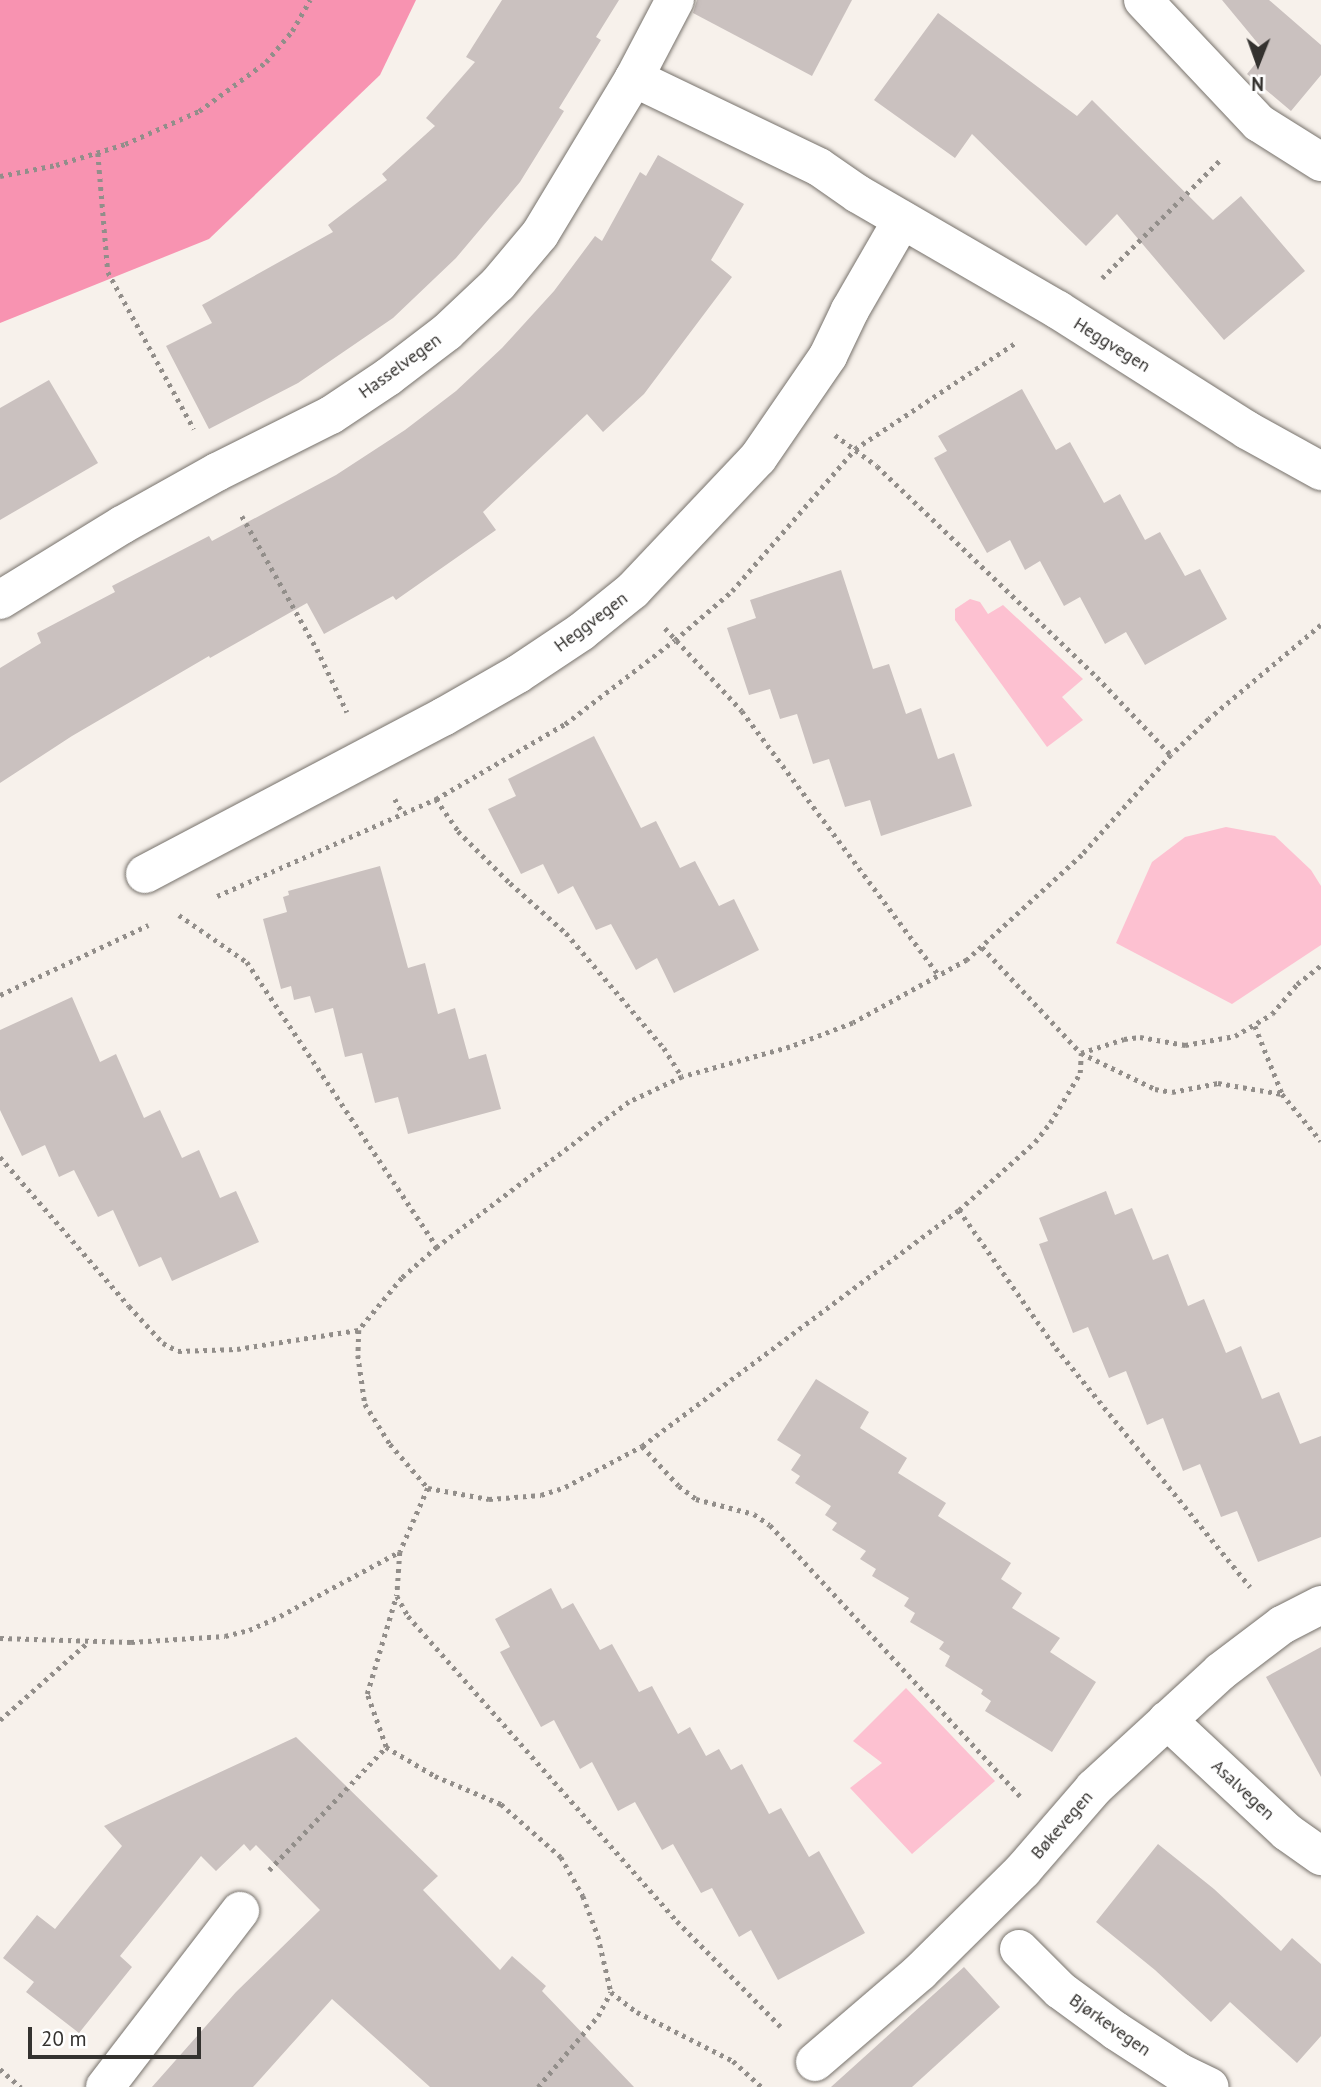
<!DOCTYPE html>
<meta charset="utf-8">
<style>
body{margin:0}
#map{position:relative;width:1321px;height:2087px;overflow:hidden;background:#f7f1eb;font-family:"PT Sans",sans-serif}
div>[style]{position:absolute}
.green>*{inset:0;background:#fdc1d1}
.forest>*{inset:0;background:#f893b1}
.building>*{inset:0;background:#cac1bf}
.path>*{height:4.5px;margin-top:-2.25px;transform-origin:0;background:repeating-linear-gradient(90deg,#928e8a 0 3.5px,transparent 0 8.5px)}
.roads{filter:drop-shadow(0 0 2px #77726c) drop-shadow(0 0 2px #77726c)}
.street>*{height:38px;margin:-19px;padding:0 19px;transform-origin:19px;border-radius:19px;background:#fff}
span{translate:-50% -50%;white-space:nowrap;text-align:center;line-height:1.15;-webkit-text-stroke:5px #fff;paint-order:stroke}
.street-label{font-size:18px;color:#34322f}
.north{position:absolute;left:1223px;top:28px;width:70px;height:70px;-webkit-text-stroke:5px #fff;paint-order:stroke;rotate:181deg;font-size:19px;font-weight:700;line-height:28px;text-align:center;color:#34322f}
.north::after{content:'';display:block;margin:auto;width:24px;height:32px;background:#34322f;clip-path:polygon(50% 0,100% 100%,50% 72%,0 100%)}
.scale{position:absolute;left:28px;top:2027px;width:173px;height:32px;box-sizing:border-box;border:4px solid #34322f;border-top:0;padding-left:9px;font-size:21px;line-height:24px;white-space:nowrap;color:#34322f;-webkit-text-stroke:5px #fff;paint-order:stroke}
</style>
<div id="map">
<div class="green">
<div style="clip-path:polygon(970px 599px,980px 602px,988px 614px,1003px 605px,1083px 679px,1062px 697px,1083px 720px,1047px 747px,955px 620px,955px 609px)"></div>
<div style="clip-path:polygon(1226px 827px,1275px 836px,1311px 870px,1321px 886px,1321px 945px,1232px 1004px,1116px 943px,1152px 862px,1185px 837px)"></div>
<div style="clip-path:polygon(906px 1688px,995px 1781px,912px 1854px,850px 1788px,882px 1763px,853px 1741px)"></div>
</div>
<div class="forest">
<div style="clip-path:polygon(0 0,416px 0,380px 75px,209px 239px,0 323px)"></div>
</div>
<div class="building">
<div style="clip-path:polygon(502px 0,619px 0,596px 37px,601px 40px,559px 108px,564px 111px,520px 182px,456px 258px,393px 318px,298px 383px,209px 429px,166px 346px,212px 323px,202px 305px,333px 232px,328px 225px,387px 180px,382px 174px,435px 126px,426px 118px,475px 62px,466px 57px)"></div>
<div style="clip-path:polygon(697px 0,852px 0,812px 76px,693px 13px)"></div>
<div style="clip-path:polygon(1222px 0,1269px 0,1321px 45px,1321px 75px,1291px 111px,1247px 74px,1265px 52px)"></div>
<div style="clip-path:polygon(938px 13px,1077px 116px,1092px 100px,1213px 220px,1241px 196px,1305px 271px,1224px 340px,1117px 214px,1086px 246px,972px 134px,955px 158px,874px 100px)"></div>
<div style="clip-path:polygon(658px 155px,744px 204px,711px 260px,732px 277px,644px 394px,603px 432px,587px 414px,483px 512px,496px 530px,396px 600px,393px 596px,324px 634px,307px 603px,210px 658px,209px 656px,72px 736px,0 783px,0 668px,41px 643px,37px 633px,115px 592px,112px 586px,209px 536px,212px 541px,336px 475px,405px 430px,456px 391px,502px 348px,554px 291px,595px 236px,602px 241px,640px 172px,646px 176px)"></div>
<div style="clip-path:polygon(49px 380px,98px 463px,0 520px,0 408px)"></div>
<div style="clip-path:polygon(1022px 389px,1056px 450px,1070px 442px,1104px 503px,1120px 494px,1145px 540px,1160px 532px,1185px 576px,1200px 569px,1227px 619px,1145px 665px,1126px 632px,1105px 644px,1080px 597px,1064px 606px,1040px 561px,1025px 570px,1010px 540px,987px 553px,934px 458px,947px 451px,938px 436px)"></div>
<div style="clip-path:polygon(841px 570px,873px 669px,889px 664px,906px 714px,921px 708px,938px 759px,954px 753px,972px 806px,881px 836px,870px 800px,845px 807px,829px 759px,813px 764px,797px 714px,780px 719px,770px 689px,749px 695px,727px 628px,756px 618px,750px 600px)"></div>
<div style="clip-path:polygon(594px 736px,641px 828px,656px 821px,680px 868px,695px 861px,719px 906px,734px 899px,759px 950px,674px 993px,657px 958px,636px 970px,611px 924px,596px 930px,573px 886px,558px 894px,543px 864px,521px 874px,488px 809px,516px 796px,508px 779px)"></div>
<div style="clip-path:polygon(380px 866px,408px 968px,425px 963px,438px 1014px,455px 1008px,469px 1059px,486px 1054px,501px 1109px,408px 1134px,398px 1097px,375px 1103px,362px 1053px,345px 1057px,333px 1008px,315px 1013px,310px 996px,294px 1000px,291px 986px,281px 989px,263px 919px,287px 912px,283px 897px,289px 895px,288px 891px)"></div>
<div style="clip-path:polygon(72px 997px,100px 1062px,116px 1054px,144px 1118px,160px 1110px,182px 1158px,199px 1150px,220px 1198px,236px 1191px,259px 1242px,172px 1281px,161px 1257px,139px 1267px,113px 1210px,98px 1217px,74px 1170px,59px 1177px,45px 1145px,22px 1156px,0 1110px,0 1030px)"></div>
<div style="clip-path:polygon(1106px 1191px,1115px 1215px,1132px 1208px,1153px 1260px,1168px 1254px,1188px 1306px,1204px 1299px,1226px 1353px,1241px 1346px,1262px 1399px,1279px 1392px,1300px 1444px,1321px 1436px,1321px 1537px,1258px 1562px,1237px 1511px,1221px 1517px,1200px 1464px,1183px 1471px,1163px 1418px,1147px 1425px,1126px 1371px,1109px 1378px,1088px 1327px,1073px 1333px,1039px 1244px,1048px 1241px,1039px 1218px)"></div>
<div style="clip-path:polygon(816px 1379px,869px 1412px,860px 1428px,907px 1458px,898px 1473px,946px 1503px,938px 1516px,1011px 1563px,1001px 1579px,1022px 1593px,1012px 1608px,1060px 1638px,1050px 1652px,1096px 1682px,1052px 1752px,985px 1711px,991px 1701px,981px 1694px,983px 1690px,945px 1666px,950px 1656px,939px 1649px,944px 1642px,910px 1622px,915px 1613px,904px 1606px,909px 1598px,872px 1576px,876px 1569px,860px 1559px,866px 1551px,832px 1530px,837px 1523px,825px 1515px,831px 1506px,795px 1483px,800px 1476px,791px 1470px,801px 1455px,777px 1440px)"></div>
<div style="clip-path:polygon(551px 1588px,562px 1609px,573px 1603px,600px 1650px,612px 1644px,639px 1692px,652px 1686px,678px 1734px,690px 1727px,706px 1756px,719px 1749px,731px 1770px,742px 1764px,769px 1814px,781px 1808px,809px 1857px,819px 1851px,865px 1933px,778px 1980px,751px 1930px,739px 1937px,712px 1888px,701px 1893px,673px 1844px,662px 1850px,635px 1802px,618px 1811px,592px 1762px,580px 1769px,554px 1720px,541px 1727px,500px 1652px,510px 1647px,495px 1619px)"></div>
<div style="clip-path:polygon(1321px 1647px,1321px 1777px,1266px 1677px)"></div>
<div style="clip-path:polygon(296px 1737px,438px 1876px,423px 1890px,500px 1970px,512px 1956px,546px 1986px,542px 1991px,634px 2087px,430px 2087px,332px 1999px,253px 2087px,152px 2087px,236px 1992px,320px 1910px,256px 1845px,250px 1851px,244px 1844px,216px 1871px,201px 1856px,120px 1956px,132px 1967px,79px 2033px,26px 1992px,34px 1982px,3px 1958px,37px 1915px,55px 1929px,122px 1846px,104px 1826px)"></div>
<div style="clip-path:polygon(1158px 1844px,1214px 1889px,1281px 1951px,1292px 1938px,1321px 1964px,1321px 2036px,1297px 2063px,1230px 2002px,1211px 2022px,1155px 1970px,1096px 1922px)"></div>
<div style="clip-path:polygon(964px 1967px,1000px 2007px,912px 2087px,831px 2087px)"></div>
</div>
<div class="path">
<div style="left:98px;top:153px;width:119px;rotate:85.2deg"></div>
<div style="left:108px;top:272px;width:179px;rotate:61.3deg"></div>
<div style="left:0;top:176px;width:57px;rotate:-11.1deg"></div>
<div style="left:56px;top:165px;width:72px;rotate:-16.9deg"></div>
<div style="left:125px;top:144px;width:81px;rotate:-24deg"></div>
<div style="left:199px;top:111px;width:83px;rotate:-36.2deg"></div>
<div style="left:266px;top:62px;width:40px;rotate:-50deg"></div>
<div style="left:292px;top:31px;width:36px;rotate:-60deg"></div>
<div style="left:1102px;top:278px;width:170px;rotate:-45deg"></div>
<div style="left:835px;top:435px;width:52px;rotate:36.4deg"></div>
<div style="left:877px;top:466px;width:305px;rotate:43.8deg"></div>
<div style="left:1097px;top:677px;width:108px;rotate:46.5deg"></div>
<div style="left:242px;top:516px;width:153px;rotate:60.6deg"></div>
<div style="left:317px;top:649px;width:70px;rotate:64.5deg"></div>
<div style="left:1321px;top:625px;width:146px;rotate:140deg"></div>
<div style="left:1209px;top:719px;width:52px;rotate:136.5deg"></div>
<div style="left:1171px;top:755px;width:134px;rotate:131.7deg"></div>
<div style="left:1082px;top:855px;width:156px;rotate:137.6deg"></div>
<div style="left:967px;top:960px;width:130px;rotate:151.1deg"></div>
<div style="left:853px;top:1023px;width:67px;rotate:159.1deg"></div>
<div style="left:790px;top:1047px;width:112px;rotate:164.5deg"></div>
<div style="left:682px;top:1077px;width:59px;rotate:154.7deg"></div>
<div style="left:629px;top:1102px;width:241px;rotate:142.9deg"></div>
<div style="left:437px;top:1247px;width:47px;rotate:138.5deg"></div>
<div style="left:402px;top:1278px;width:67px;rotate:129.6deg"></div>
<div style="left:359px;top:1330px;width:25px;rotate:92deg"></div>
<div style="left:358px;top:1355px;width:49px;rotate:81.9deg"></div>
<div style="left:365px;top:1404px;width:47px;rotate:58deg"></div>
<div style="left:390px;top:1444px;width:58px;rotate:49.2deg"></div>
<div style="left:428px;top:1488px;width:62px;rotate:10.2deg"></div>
<div style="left:489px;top:1499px;width:52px;rotate:-4.4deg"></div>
<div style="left:541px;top:1495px;width:25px;rotate:-18deg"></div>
<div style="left:565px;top:1487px;width:87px;rotate:-28deg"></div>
<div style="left:642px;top:1446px;width:395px;rotate:-36.7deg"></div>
<div style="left:959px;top:1210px;width:102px;rotate:-41.8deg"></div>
<div style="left:1035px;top:1142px;width:24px;rotate:-52deg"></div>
<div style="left:1050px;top:1123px;width:58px;rotate:-59deg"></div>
<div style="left:1080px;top:1073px;width:20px;rotate:-87deg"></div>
<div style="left:1081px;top:1053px;width:45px;rotate:-18deg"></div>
<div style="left:1124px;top:1039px;width:16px;rotate:-7deg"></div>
<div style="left:1140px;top:1037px;width:46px;rotate:10.1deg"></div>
<div style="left:1185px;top:1045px;width:51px;rotate:-10.2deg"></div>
<div style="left:1235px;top:1036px;width:43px;rotate:-30.7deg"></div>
<div style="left:1272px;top:1014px;width:39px;rotate:-50deg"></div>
<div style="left:1297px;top:984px;width:31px;rotate:-38deg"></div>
<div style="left:665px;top:628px;width:113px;rotate:47.1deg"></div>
<div style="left:742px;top:711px;width:329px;rotate:53.3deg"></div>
<div style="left:395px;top:799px;width:17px;rotate:62deg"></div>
<div style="left:436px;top:799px;width:39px;rotate:55deg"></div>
<div style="left:458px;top:831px;width:74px;rotate:45deg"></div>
<div style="left:510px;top:883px;width:75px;rotate:41.8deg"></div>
<div style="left:566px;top:933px;width:151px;rotate:49.6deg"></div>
<div style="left:664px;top:1048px;width:34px;rotate:58deg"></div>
<div style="left:217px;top:896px;width:240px;rotate:-23.9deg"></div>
<div style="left:436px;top:799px;width:149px;rotate:-30.2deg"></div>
<div style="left:565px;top:724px;width:138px;rotate:-37.4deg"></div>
<div style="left:675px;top:640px;width:75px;rotate:-40.7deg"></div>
<div style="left:732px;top:591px;width:188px;rotate:-49.1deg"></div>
<div style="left:855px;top:449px;width:192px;rotate:-33.5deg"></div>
<div style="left:179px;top:915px;width:83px;rotate:34.7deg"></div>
<div style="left:247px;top:962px;width:343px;rotate:56.3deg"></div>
<div style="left:982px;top:947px;width:145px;rotate:47deg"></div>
<div style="left:1081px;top:1053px;width:82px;rotate:25.9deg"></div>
<div style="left:1155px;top:1089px;width:17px;rotate:10deg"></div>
<div style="left:1172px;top:1092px;width:47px;rotate:-11.1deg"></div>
<div style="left:1218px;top:1083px;width:65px;rotate:9.8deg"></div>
<div style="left:1282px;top:1094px;width:61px;rotate:50.3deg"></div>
<div style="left:0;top:995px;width:164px;rotate:-25.3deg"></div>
<div style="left:1255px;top:1026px;width:72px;rotate:68.1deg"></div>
<div style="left:0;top:1157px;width:197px;rotate:49.1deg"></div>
<div style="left:129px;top:1306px;width:50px;rotate:47.4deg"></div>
<div style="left:163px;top:1343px;width:17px;rotate:28deg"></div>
<div style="left:178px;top:1351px;width:59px;rotate:-1.9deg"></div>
<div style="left:237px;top:1349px;width:123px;rotate:-8.9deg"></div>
<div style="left:959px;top:1210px;width:169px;rotate:54.9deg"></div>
<div style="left:1056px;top:1348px;width:308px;rotate:50.9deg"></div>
<div style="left:642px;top:1446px;width:54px;rotate:47.2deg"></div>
<div style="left:679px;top:1486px;width:21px;rotate:37deg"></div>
<div style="left:696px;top:1499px;width:60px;rotate:14.5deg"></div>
<div style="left:754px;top:1514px;width:19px;rotate:35deg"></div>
<div style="left:770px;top:1525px;width:369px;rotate:47.3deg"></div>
<div style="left:428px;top:1488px;width:70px;rotate:113.6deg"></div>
<div style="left:400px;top:1552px;width:44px;rotate:93.9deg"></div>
<div style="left:397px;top:1596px;width:23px;rotate:61deg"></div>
<div style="left:408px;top:1616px;width:407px;rotate:48.6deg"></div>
<div style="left:677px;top:1921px;width:148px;rotate:45.5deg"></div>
<div style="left:0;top:1638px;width:131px;rotate:1.7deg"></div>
<div style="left:131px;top:1642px;width:94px;rotate:-3.7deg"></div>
<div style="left:225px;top:1636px;width:25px;rotate:-14deg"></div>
<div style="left:249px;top:1630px;width:34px;rotate:-24deg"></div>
<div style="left:280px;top:1616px;width:135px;rotate:-28.3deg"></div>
<div style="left:0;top:1720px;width:116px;rotate:-41.5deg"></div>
<div style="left:386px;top:1747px;width:56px;rotate:-109.7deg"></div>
<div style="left:367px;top:1694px;width:101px;rotate:-73.4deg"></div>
<div style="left:269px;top:1870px;width:170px;rotate:-46.4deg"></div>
<div style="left:386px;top:1747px;width:57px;rotate:30.6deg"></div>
<div style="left:435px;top:1776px;width:72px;rotate:23deg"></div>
<div style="left:501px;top:1804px;width:80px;rotate:41.5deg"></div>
<div style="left:561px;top:1857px;width:45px;rotate:60.6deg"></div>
<div style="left:583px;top:1896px;width:43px;rotate:69.4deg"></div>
<div style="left:598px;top:1936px;width:57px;rotate:76.9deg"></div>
<div style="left:611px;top:1992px;width:33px;rotate:38deg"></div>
<div style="left:637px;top:2012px;width:108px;rotate:27deg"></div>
<div style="left:733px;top:2061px;width:39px;rotate:42deg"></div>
<div style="left:0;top:2069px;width:28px;rotate:41deg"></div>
<div style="left:538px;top:2087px;width:93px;rotate:-49.8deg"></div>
<div style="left:598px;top:2016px;width:27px;rotate:-62deg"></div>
</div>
<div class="roads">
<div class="street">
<div style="left:1143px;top:0;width:169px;rotate:46.7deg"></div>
<div style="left:1259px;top:123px;width:73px;rotate:32.2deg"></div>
<div style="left:634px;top:78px;width:205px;rotate:25.7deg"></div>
<div style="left:819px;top:167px;width:47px;rotate:34.7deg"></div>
<div style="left:858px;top:194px;width:231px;rotate:30.1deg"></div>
<div style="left:1058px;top:310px;width:224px;rotate:32.4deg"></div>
<div style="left:1247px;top:430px;width:85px;rotate:29deg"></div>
<div style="left:0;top:600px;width:143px;rotate:-31.6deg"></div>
<div style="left:122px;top:525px;width:109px;rotate:-29.2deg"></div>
<div style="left:217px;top:472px;width:127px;rotate:-26.6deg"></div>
<div style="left:331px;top:415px;width:69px;rotate:-33.7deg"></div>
<div style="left:388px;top:377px;width:74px;rotate:-37.3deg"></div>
<div style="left:447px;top:332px;width:70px;rotate:-43.3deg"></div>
<div style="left:498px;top:284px;width:65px;rotate:-50deg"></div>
<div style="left:540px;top:234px;width:182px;rotate:-58.9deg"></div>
<div style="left:634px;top:78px;width:88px;rotate:-62.3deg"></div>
<div style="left:145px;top:874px;width:337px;rotate:-27.8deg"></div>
<div style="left:443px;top:717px;width:86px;rotate:-29.8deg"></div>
<div style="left:518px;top:674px;width:76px;rotate:-33.7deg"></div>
<div style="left:581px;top:632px;width:67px;rotate:-38.9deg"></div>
<div style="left:633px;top:590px;width:182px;rotate:-46.6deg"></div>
<div style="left:758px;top:458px;width:124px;rotate:-55.5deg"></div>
<div style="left:828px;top:356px;width:51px;rotate:-64.4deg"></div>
<div style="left:850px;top:310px;width:104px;rotate:-60deg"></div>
<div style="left:1167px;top:1720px;width:164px;rotate:43deg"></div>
<div style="left:1287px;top:1832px;width:42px;rotate:35.2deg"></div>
<div style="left:1019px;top:1949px;width:58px;rotate:45deg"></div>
<div style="left:1060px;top:1990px;width:69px;rotate:36.2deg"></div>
<div style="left:1116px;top:2031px;width:75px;rotate:33.1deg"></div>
<div style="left:1179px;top:2072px;width:34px;rotate:26deg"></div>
<div style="left:815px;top:2062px;width:138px;rotate:-40.6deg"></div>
<div style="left:920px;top:1972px;width:145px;rotate:-44.7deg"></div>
<div style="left:1023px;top:1870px;width:108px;rotate:-49.1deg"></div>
<div style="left:1094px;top:1788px;width:171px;rotate:-42.6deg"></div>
<div style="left:1220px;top:1672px;width:78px;rotate:-37.2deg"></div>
<div style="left:1282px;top:1625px;width:44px;rotate:-27.1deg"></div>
<div style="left:105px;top:2087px;width:222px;rotate:-52.5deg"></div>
</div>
</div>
<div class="street-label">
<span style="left:1112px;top:345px;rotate:32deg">Heggvegen</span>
<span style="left:400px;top:366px;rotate:-36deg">Hasselvegen</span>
<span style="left:591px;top:622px;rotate:-37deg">Heggvegen</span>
<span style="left:1243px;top:1790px;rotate:43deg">Asalvegen</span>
<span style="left:1062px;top:1825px;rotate:-49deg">Bøkevegen</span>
<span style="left:1110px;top:2025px;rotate:35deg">Bjørkevegen</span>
</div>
<div class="north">N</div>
<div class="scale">20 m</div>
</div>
